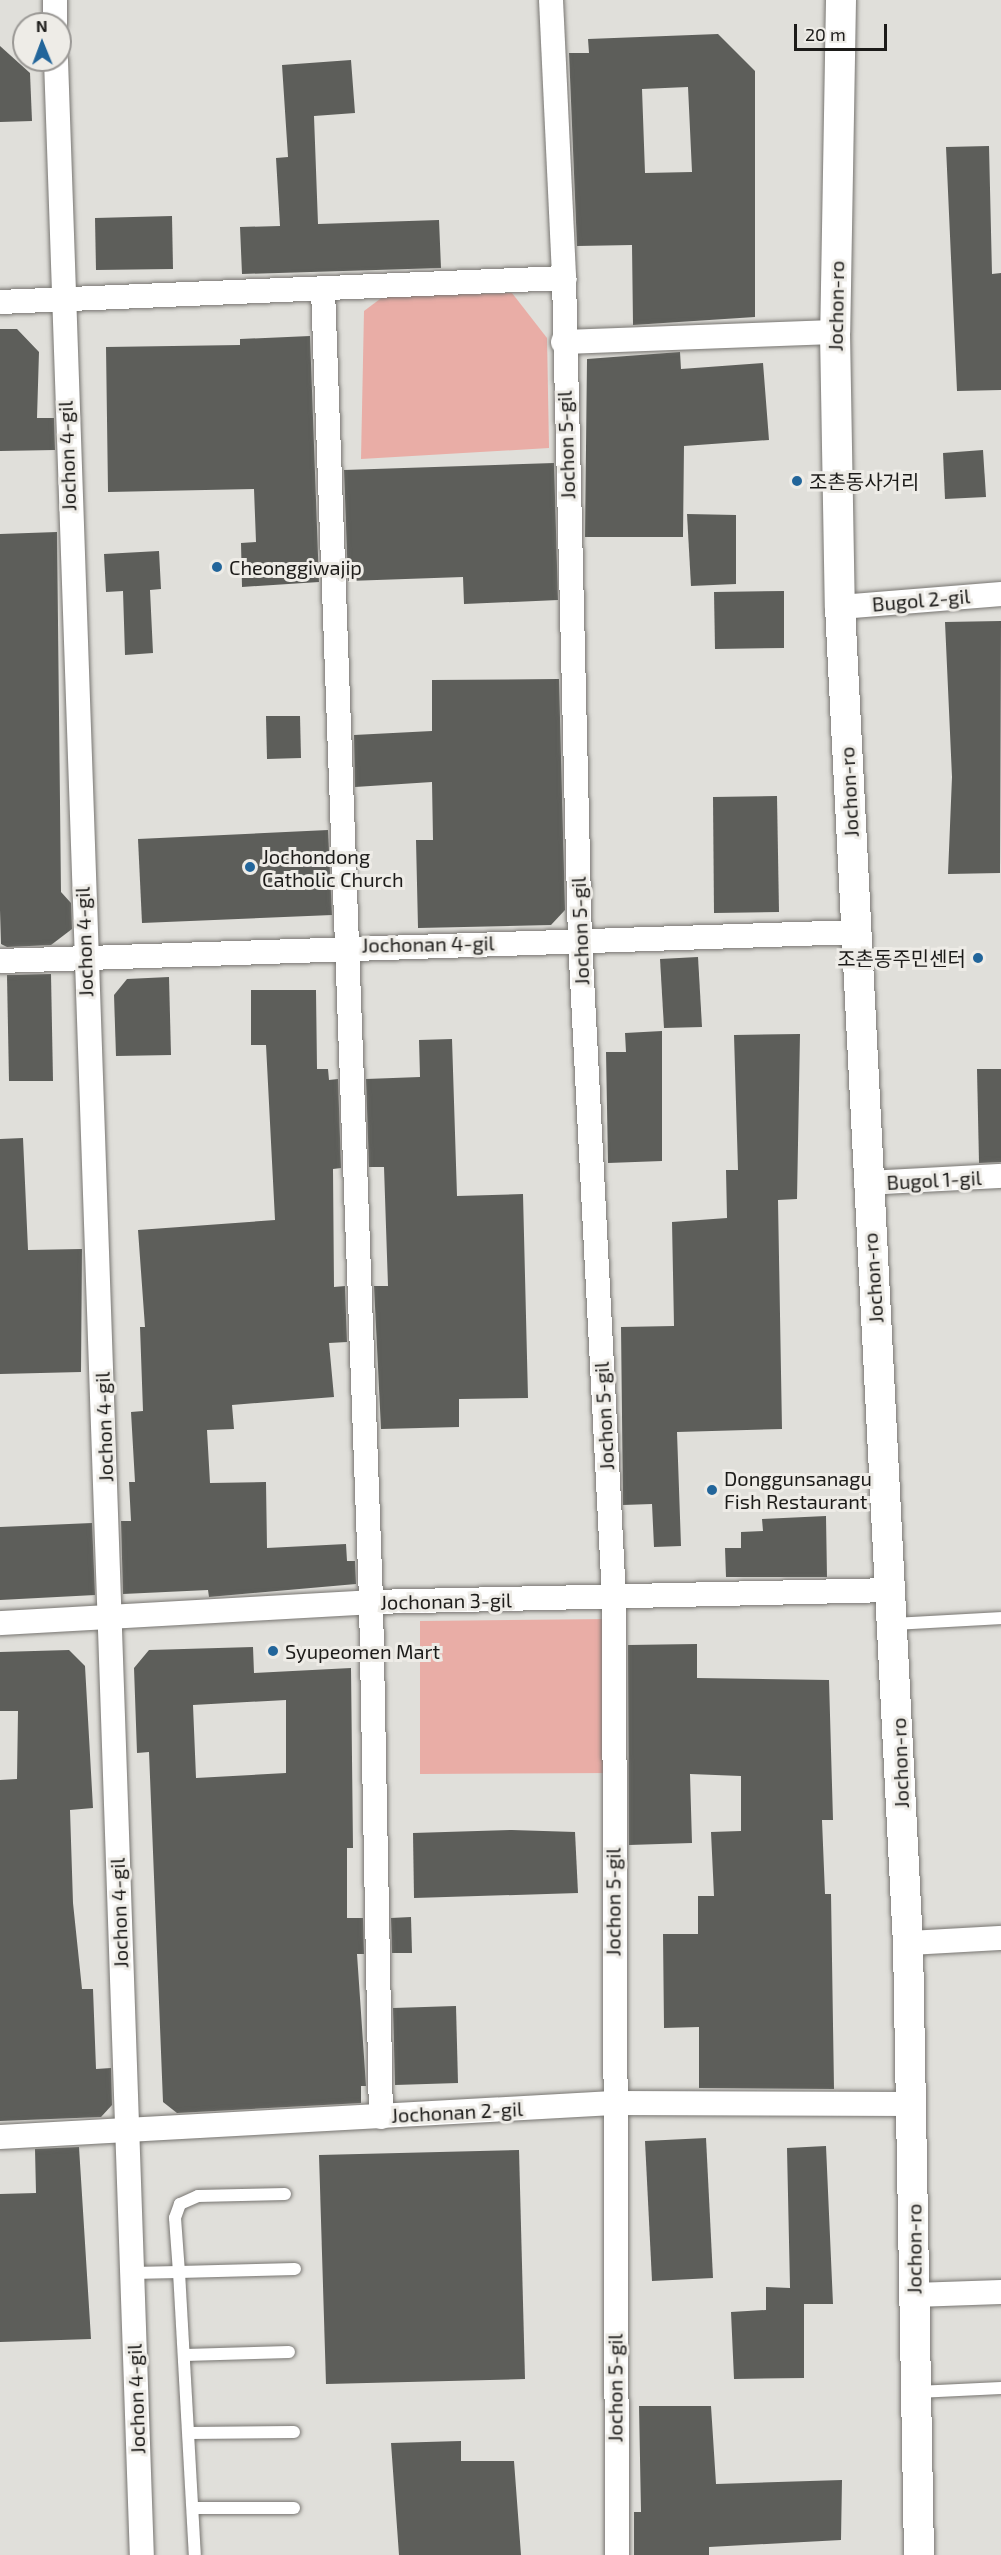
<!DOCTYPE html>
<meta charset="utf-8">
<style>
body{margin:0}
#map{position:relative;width:1001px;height:2555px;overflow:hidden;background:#e0dfda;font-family:"Exo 2","Noto Sans KR",sans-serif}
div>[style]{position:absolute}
.green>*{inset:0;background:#e9ada6}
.building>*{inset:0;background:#5d5e5a}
.roads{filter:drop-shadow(0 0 2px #777571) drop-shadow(0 0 2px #777571)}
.service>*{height:12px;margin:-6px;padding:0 6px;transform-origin:6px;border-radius:6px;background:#fff}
.minor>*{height:24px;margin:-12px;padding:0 12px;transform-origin:12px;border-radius:12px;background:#fff}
.tertiary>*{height:30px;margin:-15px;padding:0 15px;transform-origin:15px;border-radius:15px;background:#fff}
.dots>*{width:16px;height:16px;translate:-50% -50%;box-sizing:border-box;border:3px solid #eeece7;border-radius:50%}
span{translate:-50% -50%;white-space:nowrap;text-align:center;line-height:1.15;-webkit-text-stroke:6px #eeece7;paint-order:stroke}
.street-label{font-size:20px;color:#1c1b19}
.poi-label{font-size:20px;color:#1c1b19}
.left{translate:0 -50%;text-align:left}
.right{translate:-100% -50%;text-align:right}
.north{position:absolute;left:12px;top:12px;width:60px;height:60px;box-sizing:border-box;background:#eeece7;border:2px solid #9a9895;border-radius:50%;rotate:359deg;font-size:16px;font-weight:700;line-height:24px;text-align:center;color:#1c1b19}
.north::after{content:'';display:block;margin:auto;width:21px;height:27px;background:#22659a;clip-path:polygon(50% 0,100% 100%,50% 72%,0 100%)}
.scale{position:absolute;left:794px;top:24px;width:93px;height:27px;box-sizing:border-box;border:3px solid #1c1b19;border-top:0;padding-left:8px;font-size:18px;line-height:21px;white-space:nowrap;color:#1c1b19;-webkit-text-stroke:4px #eeece7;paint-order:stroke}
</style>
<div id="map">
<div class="green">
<div style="clip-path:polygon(512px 293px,547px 338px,549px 448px,361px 459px,364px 311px,384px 296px)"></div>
<div style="clip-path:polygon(609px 1619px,610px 1773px,420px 1774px,420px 1621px)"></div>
</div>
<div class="building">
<div style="clip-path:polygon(evenodd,718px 34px,755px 71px,755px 317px,633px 325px,632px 245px,577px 246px,569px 53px,589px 53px,588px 39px,718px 34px,688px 87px,692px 172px,645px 173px,642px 89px,688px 87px)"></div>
<div style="clip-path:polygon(0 46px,30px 73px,32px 121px,0 122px)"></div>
<div style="clip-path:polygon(351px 60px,355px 113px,314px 116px,318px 224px,439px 220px,441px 268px,242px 274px,240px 227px,280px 226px,276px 158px,288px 157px,282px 65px)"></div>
<div style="clip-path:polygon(989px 146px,992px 274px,1001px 273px,1001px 390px,957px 391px,946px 147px)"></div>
<div style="clip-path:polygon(172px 216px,173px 269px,96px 270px,95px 218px)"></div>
<div style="clip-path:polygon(0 329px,17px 329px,39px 352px,37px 418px,54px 418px,55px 450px,0 451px)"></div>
<div style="clip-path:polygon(310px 336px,319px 582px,242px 587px,241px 543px,256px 542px,254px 489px,108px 492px,106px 347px,240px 345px,240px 339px)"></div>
<div style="clip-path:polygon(680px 352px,681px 369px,763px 363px,769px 440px,684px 446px,683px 537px,585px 537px,587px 359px)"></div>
<div style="clip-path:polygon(983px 450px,986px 497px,945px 499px,943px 453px)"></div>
<div style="clip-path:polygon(554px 463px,558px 600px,464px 604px,463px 577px,348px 581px,344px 470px)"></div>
<div style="clip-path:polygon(687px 514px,736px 515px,736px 584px,691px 586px)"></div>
<div style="clip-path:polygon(57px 532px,61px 892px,71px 903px,72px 929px,51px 945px,7px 947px,1px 944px,0 910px,0 534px)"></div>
<div style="clip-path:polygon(159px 551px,161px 589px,150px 590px,153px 653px,125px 655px,123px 591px,106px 592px,104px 554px)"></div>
<div style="clip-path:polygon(784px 591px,784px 648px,715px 649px,714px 592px)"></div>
<div style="clip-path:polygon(1001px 621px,1000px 873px,948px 874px,952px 777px,945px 622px)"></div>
<div style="clip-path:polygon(559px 679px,565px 910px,551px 925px,418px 928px,416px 840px,433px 840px,432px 782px,355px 787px,354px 735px,432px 731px,432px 680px)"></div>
<div style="clip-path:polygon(266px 716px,300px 716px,301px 758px,267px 759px)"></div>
<div style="clip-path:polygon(777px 796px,779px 912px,714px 913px,713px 797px)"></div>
<div style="clip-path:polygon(328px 830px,332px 915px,142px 923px,138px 839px)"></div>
<div style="clip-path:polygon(698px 957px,702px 1027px,664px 1028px,660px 959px)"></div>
<div style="clip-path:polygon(51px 974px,53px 1081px,9px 1081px,7px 975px)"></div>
<div style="clip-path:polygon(169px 977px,171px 1055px,116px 1056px,114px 995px,127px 979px)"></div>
<div style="clip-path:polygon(251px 990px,316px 990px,317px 1069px,328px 1069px,329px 1080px,338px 1079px,341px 1168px,333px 1169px,334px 1287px,345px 1286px,347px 1342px,329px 1343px,334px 1397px,232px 1405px,234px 1429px,207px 1430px,210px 1483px,266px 1482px,267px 1548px,346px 1544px,347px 1561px,355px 1561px,356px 1584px,209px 1597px,208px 1590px,123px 1594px,121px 1521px,131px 1521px,129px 1482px,135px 1482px,131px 1412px,143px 1411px,140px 1327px,145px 1327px,138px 1230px,275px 1220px,266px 1045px,251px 1045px)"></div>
<div style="clip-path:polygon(662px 1031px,662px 1161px,608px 1163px,606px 1052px,626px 1052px,625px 1033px)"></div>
<div style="clip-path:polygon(800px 1034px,797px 1199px,778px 1200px,782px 1429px,677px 1432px,681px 1546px,654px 1547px,652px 1504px,623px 1505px,621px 1327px,674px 1326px,672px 1222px,727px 1218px,726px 1170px,738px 1170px,734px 1035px)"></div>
<div style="clip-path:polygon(452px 1039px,457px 1196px,523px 1194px,528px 1398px,459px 1399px,459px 1427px,381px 1429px,374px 1286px,388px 1286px,384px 1167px,369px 1167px,366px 1079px,420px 1077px,419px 1040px)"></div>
<div style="clip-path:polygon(977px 1069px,1001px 1069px,1001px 1162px,979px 1163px)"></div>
<div style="clip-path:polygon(23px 1138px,28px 1250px,82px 1249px,81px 1372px,0 1374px,0 1139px)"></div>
<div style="clip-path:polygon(826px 1516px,827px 1577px,726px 1577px,725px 1548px,741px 1548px,741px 1532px,763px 1531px,762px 1519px)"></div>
<div style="clip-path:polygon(92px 1523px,95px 1595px,0 1600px,0 1527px)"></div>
<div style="clip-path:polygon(697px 1644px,697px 1678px,829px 1680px,833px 1820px,822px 1820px,825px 1894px,831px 1894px,834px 2089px,699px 2088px,699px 2027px,664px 2028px,663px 1934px,698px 1934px,698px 1896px,714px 1896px,711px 1832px,741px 1831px,741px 1776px,690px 1774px,692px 1843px,629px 1845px,628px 1645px)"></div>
<div style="clip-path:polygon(evenodd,253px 1647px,254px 1673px,351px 1668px,353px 1848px,347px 1848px,347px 1918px,363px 1918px,364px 1954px,357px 1954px,366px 2086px,361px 2086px,361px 2103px,177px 2113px,163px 2102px,149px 1752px,137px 1753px,134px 1668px,149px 1650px,253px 1647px,286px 1700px,286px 1773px,196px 1778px,193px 1705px,286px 1700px)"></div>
<div style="clip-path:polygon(69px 1650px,85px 1666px,93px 1808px,70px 1810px,73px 1903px,82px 1989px,93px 1989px,96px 2069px,111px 2068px,112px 2105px,101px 2117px,0 2121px,0 1780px,17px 1779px,18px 1711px,0 1711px,0 1652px)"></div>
<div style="clip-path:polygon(512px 1830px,575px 1832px,578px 1893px,414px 1898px,413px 1833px)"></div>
<div style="clip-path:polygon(411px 1917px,412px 1953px,392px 1953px,391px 1918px)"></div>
<div style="clip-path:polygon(456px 2006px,458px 2083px,395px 2085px,393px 2008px)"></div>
<div style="clip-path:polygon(706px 2138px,713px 2278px,652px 2281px,645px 2141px)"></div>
<div style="clip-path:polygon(826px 2146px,833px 2304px,804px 2304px,804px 2378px,734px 2379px,731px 2312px,766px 2310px,766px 2287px,790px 2288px,787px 2148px)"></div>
<div style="clip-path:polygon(79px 2147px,91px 2339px,0 2342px,0 2194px,36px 2193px,35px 2149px)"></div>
<div style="clip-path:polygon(519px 2150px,525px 2379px,326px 2384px,319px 2155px)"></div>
<div style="clip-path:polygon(639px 2406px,711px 2406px,716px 2484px,842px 2480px,841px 2540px,709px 2547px,709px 2555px,634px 2555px,634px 2512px,641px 2512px)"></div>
<div style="clip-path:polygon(461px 2441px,461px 2461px,514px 2461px,521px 2555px,399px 2555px,391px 2443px)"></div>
</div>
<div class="roads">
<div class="service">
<div style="left:895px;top:1624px;width:106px;rotate:-3.2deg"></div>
<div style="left:285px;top:2194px;width:87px;rotate:178.7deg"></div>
<div style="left:198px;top:2196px;width:20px;rotate:156deg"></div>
<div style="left:180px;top:2204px;width:15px;rotate:110deg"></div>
<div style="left:175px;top:2218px;width:54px;rotate:85.8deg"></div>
<div style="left:179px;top:2272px;width:116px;rotate:-1.5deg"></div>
<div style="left:131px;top:2273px;width:48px;rotate:-1.2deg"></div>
<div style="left:179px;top:2272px;width:283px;rotate:86.8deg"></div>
<div style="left:185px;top:2355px;width:104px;rotate:-1.7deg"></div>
<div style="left:917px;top:2392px;width:84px;rotate:-2.7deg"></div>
<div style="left:189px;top:2433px;width:105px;rotate:-0.5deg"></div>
<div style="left:194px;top:2508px;width:100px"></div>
</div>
<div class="minor">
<div style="left:55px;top:0;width:24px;rotate:90deg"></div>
<div style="left:551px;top:0;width:278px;rotate:87.3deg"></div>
<div style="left:564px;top:278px;width:662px;rotate:88.62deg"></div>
<div style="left:580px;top:940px;width:659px;rotate:87.04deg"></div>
<div style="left:614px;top:1598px;width:957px;rotate:89.82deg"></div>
<div style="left:56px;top:60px;width:2496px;rotate:88.03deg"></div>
<div style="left:323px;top:290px;width:1313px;rotate:87.9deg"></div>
<div style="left:371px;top:1602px;width:515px;rotate:88.89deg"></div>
<div style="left:0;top:302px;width:565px;rotate:-2.44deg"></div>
<div style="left:563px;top:342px;width:272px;rotate:-2.1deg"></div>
<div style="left:840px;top:607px;width:162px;rotate:-4.6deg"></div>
<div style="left:0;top:961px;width:855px;rotate:-1.94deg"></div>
<div style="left:866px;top:1183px;width:135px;rotate:-3deg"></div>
<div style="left:0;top:1623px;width:372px;rotate:-3.2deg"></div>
<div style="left:371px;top:1602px;width:522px;rotate:-1.32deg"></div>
<div style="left:908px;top:1943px;width:93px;rotate:-3.1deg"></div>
<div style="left:0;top:2137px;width:614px;rotate:-3.17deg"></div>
<div style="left:613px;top:2103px;width:300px;rotate:0.2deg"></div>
<div style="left:914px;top:2295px;width:87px;rotate:-2deg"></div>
</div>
<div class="tertiary">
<div style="left:841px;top:0;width:332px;rotate:91deg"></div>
<div style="left:835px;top:332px;width:275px;rotate:89deg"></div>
<div style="left:840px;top:607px;width:1338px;rotate:87.09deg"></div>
<div style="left:908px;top:1943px;width:612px;rotate:88.97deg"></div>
</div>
</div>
<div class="dots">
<div style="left:797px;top:481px;background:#22659a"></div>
<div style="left:217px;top:567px;background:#22659a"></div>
<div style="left:250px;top:867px;background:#22659a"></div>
<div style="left:978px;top:958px;background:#22659a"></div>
<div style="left:712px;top:1490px;background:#22659a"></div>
<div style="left:273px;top:1651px;background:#22659a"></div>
</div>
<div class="street-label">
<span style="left:836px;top:306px;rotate:-89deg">Jochon-ro</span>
<span style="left:566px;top:445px;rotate:-92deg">Jochon 5-gil</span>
<span style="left:67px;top:456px;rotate:-92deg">Jochon 4-gil</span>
<span style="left:921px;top:600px;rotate:-5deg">Bugol 2-gil</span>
<span style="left:849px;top:792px;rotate:-93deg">Jochon-ro</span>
<span style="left:580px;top:931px;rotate:-92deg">Jochon 5-gil</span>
<span style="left:84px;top:942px;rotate:-92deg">Jochon 4-gil</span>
<span style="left:428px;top:944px;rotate:-1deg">Jochonan 4-gil</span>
<span style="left:934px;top:1180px;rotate:-3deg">Bugol 1-gil</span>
<span style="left:873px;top:1278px;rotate:-94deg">Jochon-ro</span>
<span style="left:604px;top:1416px;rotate:-93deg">Jochon 5-gil</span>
<span style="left:104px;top:1427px;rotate:-92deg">Jochon 4-gil</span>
<span style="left:446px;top:1601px;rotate:-1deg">Jochonan 3-gil</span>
<span style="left:900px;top:1763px;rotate:-92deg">Jochon-ro</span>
<span style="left:613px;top:1902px;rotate:-90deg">Jochon 5-gil</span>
<span style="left:119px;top:1913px;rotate:-92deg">Jochon 4-gil</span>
<span style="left:457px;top:2112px;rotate:-3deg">Jochonan 2-gil</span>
<span style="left:914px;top:2249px;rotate:-90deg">Jochon-ro</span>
<span style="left:615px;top:2388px;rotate:-90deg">Jochon 5-gil</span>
<span style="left:136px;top:2399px;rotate:-92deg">Jochon 4-gil</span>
</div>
<div class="poi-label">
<span class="left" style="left:809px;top:481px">조촌동사거리</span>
<span class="left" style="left:229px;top:567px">Cheonggiwajip</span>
<span class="left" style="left:262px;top:868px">Jochondong<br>Catholic Church</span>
<span class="right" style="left:966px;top:958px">조촌동주민센터</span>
<span class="left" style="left:724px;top:1490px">Donggunsanagu<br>Fish Restaurant</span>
<span class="left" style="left:285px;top:1651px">Syupeomen Mart</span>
</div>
<div class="north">N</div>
<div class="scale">20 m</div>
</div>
